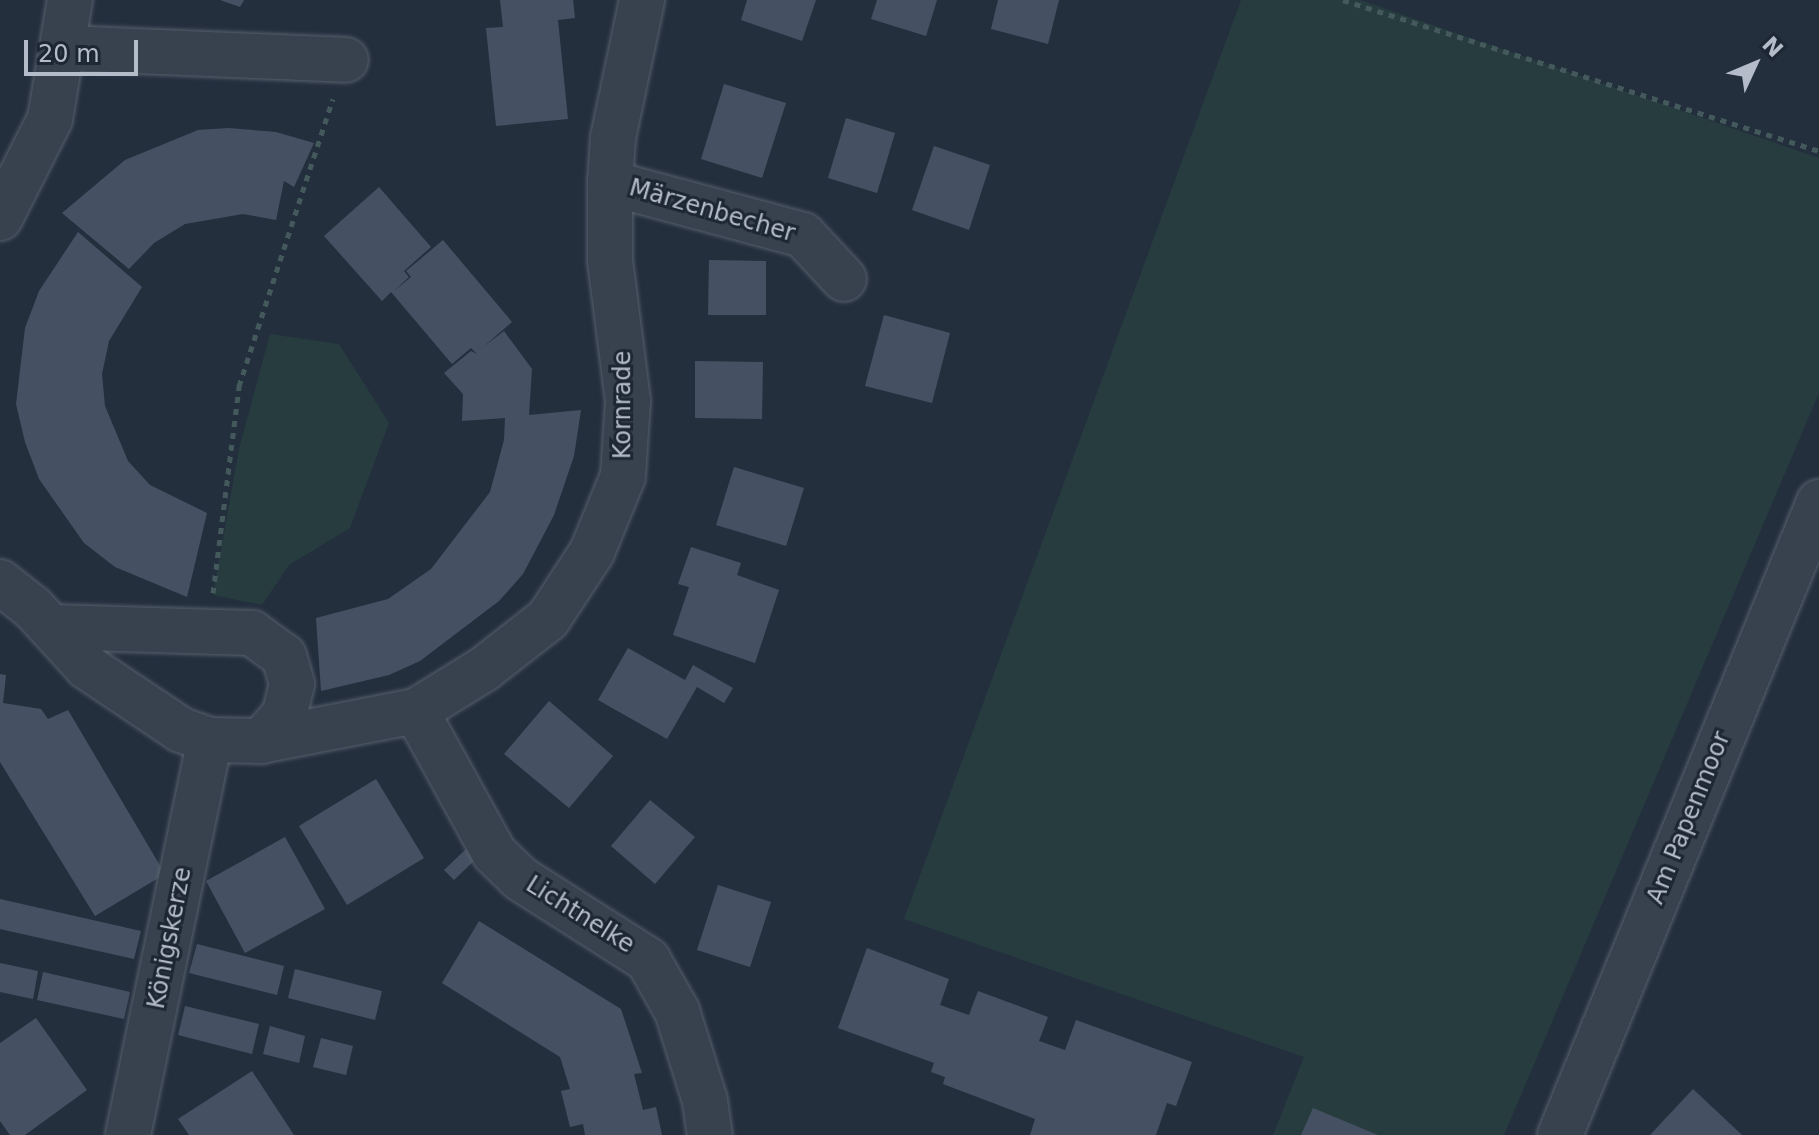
<!DOCTYPE html>
<meta charset="utf-8">
<style>
body{margin:0}
#map{position:relative;width:1819px;height:1135px;overflow:hidden;background:#242f3e;font-family:"DejaVu Sans",sans-serif}
div>[style]{position:absolute}
.green>*{inset:0;background:#263c3f}
.building>*{inset:0;background:#455162}
.path>*{height:5px;margin-top:-2.5px;transform-origin:0;background:repeating-linear-gradient(90deg,#44595c 0 6px,transparent 0 12px)}
.roads{filter:drop-shadow(0 0 2px #565f6c) drop-shadow(0 0 2px #565f6c)}
.minor>*{height:44px;margin:-22px;padding:0 22px;transform-origin:22px;border-radius:22px;background:#38414e}
span{translate:-50% -50%;white-space:nowrap;text-align:center;line-height:1.15;-webkit-text-stroke:6px #1d2633;paint-order:stroke}
.street-label{font-size:24px;color:#b4bcc9}
.north{position:absolute;left:1715px;top:24px;width:80px;height:80px;-webkit-text-stroke:6px #1d2633;paint-order:stroke;rotate:46deg;font-size:22px;font-weight:700;line-height:32px;text-align:center;color:#b4bcc9}
.north::after{content:'';display:block;margin:auto;width:28px;height:36px;background:#b4bcc9;clip-path:polygon(50% 0,100% 100%,50% 72%,0 100%)}
.scale{position:absolute;left:24px;top:40px;width:114px;height:36px;box-sizing:border-box;border:4px solid #b4bcc9;border-top:0;padding-left:10px;font-size:24px;line-height:28px;white-space:nowrap;color:#b4bcc9;-webkit-text-stroke:6px #1d2633;paint-order:stroke}
</style>
<div id="map">
<div class="green">
<div style="clip-path:polygon(1241px 0,1360px 0,1819px 158px,1819px 393px,1504px 1135px,1273px 1135px,1304px 1057px,904px 919px)"></div>
<div style="clip-path:polygon(270px 334px,339px 344px,389px 423px,350px 528px,289px 565px,262px 605px,213px 595px,239px 449px)"></div>
</div>
<div class="building">
<div style="clip-path:polygon(220px 0,244px 0,240px 7px)"></div>
<div style="clip-path:polygon(500px 0,573px 0,575px 18px,558px 20px,568px 119px,496px 126px,486px 28px,503px 27px)"></div>
<div style="clip-path:polygon(747px 0,816px 0,802px 41px,741px 20px)"></div>
<div style="clip-path:polygon(877px 0,937px 0,926px 36px,871px 19px)"></div>
<div style="clip-path:polygon(998px 0,1059px 0,1048px 44px,991px 29px)"></div>
<div style="clip-path:polygon(724px 84px,786px 103px,762px 178px,701px 159px)"></div>
<div style="clip-path:polygon(846px 118px,895px 133px,877px 193px,828px 178px)"></div>
<div style="clip-path:polygon(229px 128px,276px 132px,314px 143px,294px 187px,284px 181px,276px 220px,243px 214px,185px 224px,154px 243px,129px 269px,62px 213px,125px 160px,198px 130px)"></div>
<div style="clip-path:polygon(934px 146px,990px 165px,969px 230px,912px 210px)"></div>
<div style="clip-path:polygon(379px 187px,431px 247px,404px 271px,409px 277px,394px 291px,411px 277px,406px 271px,443px 240px,512px 322px,483px 347px,504px 331px,532px 369px,529px 415px,581px 410px,574px 456px,554px 515px,523px 574px,499px 601px,420px 661px,389px 675px,321px 691px,316px 618px,388px 599px,431px 569px,490px 492px,504px 440px,505px 418px,462px 421px,463px 394px,444px 373px,471px 351px,477px 354px,471px 348px,452px 364px,391px 292px,382px 301px,324px 236px)"></div>
<div style="clip-path:polygon(78px 232px,142px 287px,109px 341px,102px 374px,105px 406px,128px 461px,150px 485px,207px 513px,187px 597px,115px 567px,84px 543px,39px 479px,25px 442px,16px 404px,25px 328px,39px 291px)"></div>
<div style="clip-path:polygon(709px 260px,766px 261px,766px 315px,708px 315px)"></div>
<div style="clip-path:polygon(884px 315px,950px 333px,932px 403px,865px 386px)"></div>
<div style="clip-path:polygon(695px 361px,763px 362px,762px 419px,695px 418px)"></div>
<div style="clip-path:polygon(734px 467px,804px 488px,786px 546px,716px 525px)"></div>
<div style="clip-path:polygon(691px 547px,741px 563px,737px 575px,779px 590px,755px 663px,673px 635px,689px 587px,678px 584px)"></div>
<div style="clip-path:polygon(628px 648px,685px 680px,693px 665px,733px 688px,724px 703px,697px 687px,667px 739px,598px 700px)"></div>
<div style="clip-path:polygon(0 674px,6px 675px,3px 703px,41px 709px,48px 719px,68px 710px,165px 874px,95px 916px,0 762px)"></div>
<div style="clip-path:polygon(549px 701px,613px 756px,569px 808px,504px 754px)"></div>
<div style="clip-path:polygon(376px 779px,424px 858px,347px 905px,299px 826px)"></div>
<div style="clip-path:polygon(650px 800px,695px 837px,655px 884px,611px 846px)"></div>
<div style="clip-path:polygon(285px 837px,325px 909px,245px 953px,206px 881px)"></div>
<div style="clip-path:polygon(466px 849px,475px 860px,454px 880px,444px 870px)"></div>
<div style="clip-path:polygon(718px 885px,771px 902px,750px 967px,697px 950px)"></div>
<div style="clip-path:polygon(0 899px,141px 931px,134px 959px,0 929px)"></div>
<div style="clip-path:polygon(479px 921px,621px 1009px,642px 1073px,634px 1074px,643px 1110px,656px 1107px,662px 1135px,585px 1135px,583px 1124px,570px 1127px,561px 1091px,570px 1089px,560px 1057px,442px 983px)"></div>
<div style="clip-path:polygon(197px 944px,284px 966px,277px 995px,189px 973px)"></div>
<div style="clip-path:polygon(867px 948px,949px 979px,940px 1005px,969px 1015px,978px 991px,1048px 1017px,1039px 1041px,1065px 1050px,1076px 1020px,1192px 1062px,1176px 1106px,1167px 1103px,1156px 1135px,1030px 1135px,1035px 1119px,943px 1084px,945px 1077px,931px 1072px,934px 1063px,838px 1028px)"></div>
<div style="clip-path:polygon(0 963px,38px 971px,33px 999px,0 992px)"></div>
<div style="clip-path:polygon(295px 969px,382px 991px,375px 1020px,288px 998px)"></div>
<div style="clip-path:polygon(43px 972px,130px 992px,124px 1019px,37px 1000px)"></div>
<div style="clip-path:polygon(185px 1006px,259px 1024px,252px 1054px,178px 1035px)"></div>
<div style="clip-path:polygon(36px 1018px,87px 1090px,25px 1135px,10px 1135px,0 1121px,0 1043px)"></div>
<div style="clip-path:polygon(270px 1026px,305px 1036px,299px 1063px,263px 1054px)"></div>
<div style="clip-path:polygon(321px 1038px,353px 1046px,346px 1075px,313px 1067px)"></div>
<div style="clip-path:polygon(252px 1071px,294px 1135px,189px 1135px,178px 1119px)"></div>
<div style="clip-path:polygon(1693px 1089px,1742px 1135px,1650px 1135px)"></div>
<div style="clip-path:polygon(1313px 1108px,1378px 1135px,1301px 1135px)"></div>
</div>
<div class="path">
<div style="left:1343px;top:0;width:499px;rotate:17.6deg"></div>
<div style="left:213px;top:593px;width:209px;rotate:-82.8deg"></div>
<div style="left:239px;top:386px;width:302px;rotate:-71.9deg"></div>
</div>
<div class="roads">
<div class="minor">
<div style="left:63px;top:48px;width:283px;rotate:2.4deg"></div>
<div style="left:610px;top:183px;width:200px;rotate:15.1deg"></div>
<div style="left:803px;top:235px;width:60px;rotate:47deg"></div>
<div style="left:0;top:218px;width:111px;rotate:-63.2deg"></div>
<div style="left:50px;top:119px;width:121px;rotate:-80.5deg"></div>
<div style="left:0;top:582px;width:42px;rotate:38.2deg"></div>
<div style="left:33px;top:608px;width:80px;rotate:47.5deg"></div>
<div style="left:87px;top:667px;width:113px;rotate:33.8deg"></div>
<div style="left:181px;top:730px;width:31px;rotate:19deg"></div>
<div style="left:210px;top:740px;width:51px;rotate:1.1deg"></div>
<div style="left:261px;top:741px;width:158px;rotate:-11deg"></div>
<div style="left:416px;top:711px;width:80px;rotate:-31.7deg"></div>
<div style="left:484px;top:669px;width:81px;rotate:-38deg"></div>
<div style="left:548px;top:619px;width:80px;rotate:-56.7deg"></div>
<div style="left:592px;top:552px;width:82px;rotate:-67.8deg"></div>
<div style="left:623px;top:476px;width:75px;rotate:-86.2deg"></div>
<div style="left:628px;top:401px;width:142px;rotate:-97.3deg"></div>
<div style="left:610px;top:260px;width:77px;rotate:-90deg"></div>
<div style="left:610px;top:183px;width:45px;rotate:-86.2deg"></div>
<div style="left:613px;top:138px;width:141px;rotate:-78.1deg"></div>
<div style="left:52px;top:627px;width:200px;rotate:1.7deg"></div>
<div style="left:252px;top:633px;width:39px;rotate:36deg"></div>
<div style="left:284px;top:656px;width:29px;rotate:74deg"></div>
<div style="left:292px;top:684px;width:32px;rotate:104deg"></div>
<div style="left:284px;top:715px;width:35px;rotate:131deg"></div>
<div style="left:416px;top:711px;width:162px;rotate:61.2deg"></div>
<div style="left:494px;top:853px;width:37px;rotate:44deg"></div>
<div style="left:521px;top:879px;width:151px;rotate:32.5deg"></div>
<div style="left:648px;top:960px;width:59px;rotate:60.4deg"></div>
<div style="left:677px;top:1011px;width:94px;rotate:72.7deg"></div>
<div style="left:705px;top:1101px;width:34px;rotate:82deg"></div>
<div style="left:128px;top:1135px;width:403px;rotate:-78.3deg"></div>
<div style="left:1560px;top:1135px;width:684px;rotate:-67.75deg"></div>
</div>
</div>
<div class="street-label">
<span style="left:712px;top:211px;rotate:16deg">Märzenbecher</span>
<span style="left:623px;top:405px;rotate:-90deg">Kornrade</span>
<span style="left:1689px;top:818px;rotate:-68deg">Am Papenmoor</span>
<span style="left:580px;top:915px;rotate:32deg">Lichtnelke</span>
<span style="left:170px;top:938px;rotate:-79deg">Königskerze</span>
</div>
<div class="north">N</div>
<div class="scale">20 m</div>
</div>
